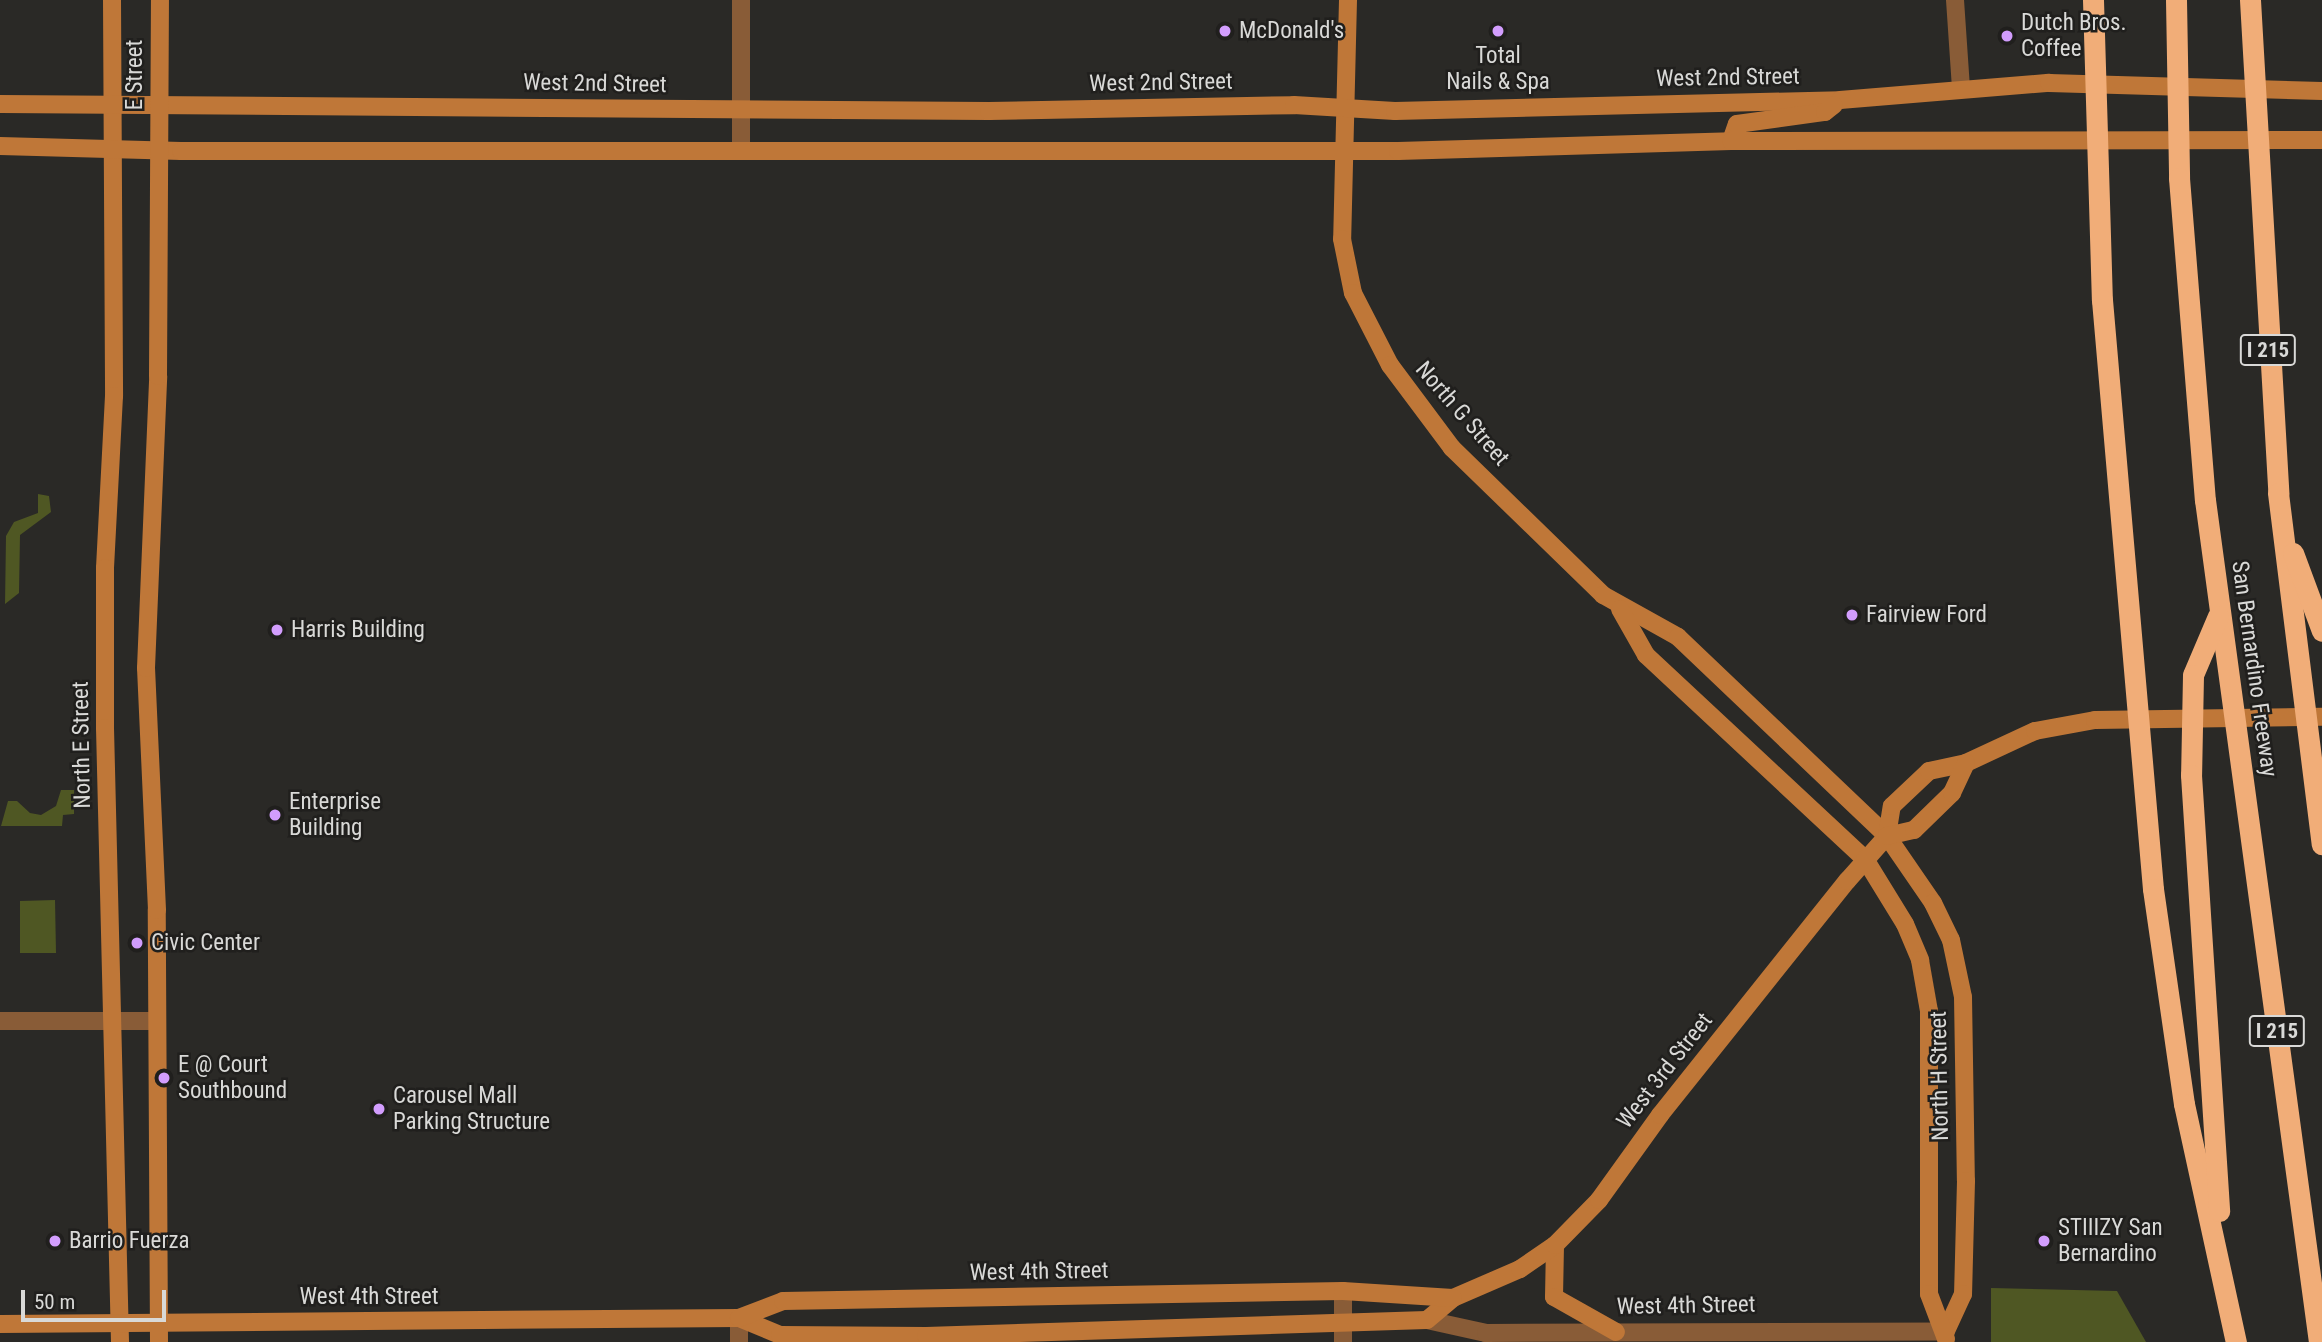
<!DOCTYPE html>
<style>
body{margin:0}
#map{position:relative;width:2322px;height:1342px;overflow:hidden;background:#2a2926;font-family:"Roboto Condensed",sans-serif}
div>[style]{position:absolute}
.green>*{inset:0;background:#4f5723}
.minor>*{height:18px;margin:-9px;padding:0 9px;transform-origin:9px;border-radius:9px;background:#895c37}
.tertiary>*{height:18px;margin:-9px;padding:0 9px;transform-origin:9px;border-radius:9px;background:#895c37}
.secondary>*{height:18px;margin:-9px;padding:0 9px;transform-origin:9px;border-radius:9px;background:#bf7738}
.motorway>*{height:21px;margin:-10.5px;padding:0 10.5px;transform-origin:10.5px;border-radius:10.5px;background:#f1ad78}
.dots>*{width:19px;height:19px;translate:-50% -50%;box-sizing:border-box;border:4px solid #201f1d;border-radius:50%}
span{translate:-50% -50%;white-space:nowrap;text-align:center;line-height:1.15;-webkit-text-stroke:5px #201f1d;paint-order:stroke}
.shield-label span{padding:2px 5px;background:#201f1d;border:2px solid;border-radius:5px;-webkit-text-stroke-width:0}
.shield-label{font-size:21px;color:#d9d9d7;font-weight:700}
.poi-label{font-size:23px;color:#d9d9d7}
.left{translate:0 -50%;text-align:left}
.street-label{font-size:23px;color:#d9d9d7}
.scale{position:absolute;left:21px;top:1290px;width:145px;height:32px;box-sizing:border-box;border:4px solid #d9d9d7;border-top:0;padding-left:9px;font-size:21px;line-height:24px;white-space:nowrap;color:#d9d9d7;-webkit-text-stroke:5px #201f1d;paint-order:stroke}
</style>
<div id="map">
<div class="green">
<div style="clip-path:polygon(38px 494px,49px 496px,51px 512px,20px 535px,19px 593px,5px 604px,6px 536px,14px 522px,38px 513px)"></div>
<div style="clip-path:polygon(61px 790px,74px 790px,74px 814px,63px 815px,62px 826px,1px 826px,8px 801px,17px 801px,30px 813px,41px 815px,56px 806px)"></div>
<div style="clip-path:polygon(55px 900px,56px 953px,20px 953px,20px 901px)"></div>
<div style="clip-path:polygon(1991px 1288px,2117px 1291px,2146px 1342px,1991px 1342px)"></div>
</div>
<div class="minor">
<div style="left:1955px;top:0;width:87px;rotate:86.1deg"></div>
<div style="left:741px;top:151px;width:151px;rotate:-90deg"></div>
<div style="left:0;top:1021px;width:156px"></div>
<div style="left:739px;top:1318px;width:24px;rotate:90deg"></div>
<div style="left:1343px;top:1342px;width:51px;rotate:-90deg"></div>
</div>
<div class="tertiary">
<div style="left:1427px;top:1320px;width:60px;rotate:12.4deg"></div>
<div style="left:1486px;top:1333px;width:460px;rotate:-0.2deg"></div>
</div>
<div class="secondary">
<div style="left:112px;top:0;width:396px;rotate:89.7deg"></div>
<div style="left:114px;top:396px;width:172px;rotate:93deg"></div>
<div style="left:105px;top:568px;width:160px;rotate:90deg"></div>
<div style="left:105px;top:728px;width:614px;rotate:88.6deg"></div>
<div style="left:1348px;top:0;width:239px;rotate:91.4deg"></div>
<div style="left:1342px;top:239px;width:55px;rotate:78.5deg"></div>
<div style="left:1353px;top:293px;width:81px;rotate:62.8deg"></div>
<div style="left:1390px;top:365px;width:104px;rotate:53.2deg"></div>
<div style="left:1452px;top:448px;width:211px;rotate:44.2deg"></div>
<div style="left:1603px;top:595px;width:86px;rotate:29.2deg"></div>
<div style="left:1678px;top:637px;width:289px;rotate:43.6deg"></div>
<div style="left:1887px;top:836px;width:81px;rotate:55.5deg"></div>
<div style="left:1933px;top:903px;width:41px;rotate:64.1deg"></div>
<div style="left:1951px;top:940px;width:58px;rotate:78.1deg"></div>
<div style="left:1963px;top:997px;width:184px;rotate:89.1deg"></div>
<div style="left:1966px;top:1181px;width:113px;rotate:91.5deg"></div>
<div style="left:1963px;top:1294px;width:41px;rotate:114.7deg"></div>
<div style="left:0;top:104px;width:989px;rotate:0.41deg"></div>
<div style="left:989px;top:111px;width:305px;rotate:-1.1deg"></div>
<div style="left:1294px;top:105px;width:101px;rotate:3.4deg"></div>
<div style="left:1395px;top:111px;width:445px;rotate:-1.4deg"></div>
<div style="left:1840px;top:100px;width:210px;rotate:-4.7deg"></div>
<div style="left:2049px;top:83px;width:273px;rotate:1.7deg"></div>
<div style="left:1731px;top:141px;width:18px;rotate:-71deg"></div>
<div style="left:1737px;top:124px;width:89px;rotate:-7.8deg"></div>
<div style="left:1825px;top:112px;width:11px;rotate:-38deg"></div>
<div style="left:0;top:146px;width:181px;rotate:1.6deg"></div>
<div style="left:181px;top:151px;width:1217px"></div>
<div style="left:1398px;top:151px;width:333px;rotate:-1.7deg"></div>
<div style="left:1731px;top:141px;width:591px;rotate:-0.1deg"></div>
<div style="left:1620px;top:609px;width:53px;rotate:60.5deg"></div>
<div style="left:1646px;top:655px;width:299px;rotate:43deg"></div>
<div style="left:1865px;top:859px;width:76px;rotate:58.4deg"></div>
<div style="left:1905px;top:924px;width:39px;rotate:67deg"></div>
<div style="left:1920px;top:960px;width:52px;rotate:80deg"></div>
<div style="left:1929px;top:1011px;width:283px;rotate:90deg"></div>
<div style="left:1929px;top:1294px;width:48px;rotate:69.3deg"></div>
<div style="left:1887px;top:836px;width:30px;rotate:-81deg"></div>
<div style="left:1892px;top:806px;width:51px;rotate:-43.4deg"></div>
<div style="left:1929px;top:771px;width:38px;rotate:-12deg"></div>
<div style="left:1966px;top:763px;width:76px;rotate:-24.9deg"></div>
<div style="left:2035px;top:731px;width:61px;rotate:-10.4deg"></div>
<div style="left:2095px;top:720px;width:227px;rotate:-0.8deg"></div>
<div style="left:1555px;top:1245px;width:52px;rotate:91.1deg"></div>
<div style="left:1554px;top:1297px;width:71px;rotate:29.4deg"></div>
<div style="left:739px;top:1318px;width:44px;rotate:22.5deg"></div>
<div style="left:780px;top:1335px;width:146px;rotate:0.4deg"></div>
<div style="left:926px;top:1336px;width:501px;rotate:-1.83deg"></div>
<div style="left:1427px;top:1320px;width:34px;rotate:-40deg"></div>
<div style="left:1453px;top:1298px;width:73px;rotate:-23.4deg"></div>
<div style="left:1520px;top:1269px;width:42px;rotate:-34.4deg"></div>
<div style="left:1555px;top:1245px;width:63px;rotate:-45.6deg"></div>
<div style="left:1599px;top:1200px;width:105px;rotate:-54.3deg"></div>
<div style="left:1660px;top:1115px;width:300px;rotate:-51.4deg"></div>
<div style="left:1847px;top:881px;width:60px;rotate:-48.4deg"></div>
<div style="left:1887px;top:836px;width:28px;rotate:-13deg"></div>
<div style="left:1914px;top:830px;width:53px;rotate:-44.2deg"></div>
<div style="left:1952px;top:793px;width:33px;rotate:-65deg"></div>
<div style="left:0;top:1324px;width:739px;rotate:-0.47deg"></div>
<div style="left:739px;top:1318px;width:47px;rotate:-21.1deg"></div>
<div style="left:783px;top:1301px;width:560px;rotate:-1.02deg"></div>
<div style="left:1343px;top:1291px;width:110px;rotate:3.6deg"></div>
<div style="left:159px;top:1342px;width:432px;rotate:-90.3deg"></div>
<div style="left:157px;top:910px;width:242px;rotate:-92.6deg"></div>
<div style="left:146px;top:668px;width:292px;rotate:-87.6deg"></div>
<div style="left:158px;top:376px;width:376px;rotate:-89.7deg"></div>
</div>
<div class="motorway">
<div style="left:2093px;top:0;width:300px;rotate:88.3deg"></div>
<div style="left:2102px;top:300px;width:591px;rotate:85.05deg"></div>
<div style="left:2153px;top:889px;width:217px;rotate:81.8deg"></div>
<div style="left:2184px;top:1104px;width:244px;rotate:77.7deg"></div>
<div style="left:2176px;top:0;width:178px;rotate:89deg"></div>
<div style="left:2179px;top:178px;width:323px;rotate:85.4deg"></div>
<div style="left:2205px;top:500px;width:850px;rotate:82.29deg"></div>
<div style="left:2250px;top:0;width:494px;rotate:86.7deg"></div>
<div style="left:2278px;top:493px;width:354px;rotate:82.9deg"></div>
<div style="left:2293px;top:553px;width:83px;rotate:69.6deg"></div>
<div style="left:2218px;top:616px;width:64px;rotate:113deg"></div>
<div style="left:2193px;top:675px;width:100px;rotate:91.1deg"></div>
<div style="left:2191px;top:775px;width:437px;rotate:86.3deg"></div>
</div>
<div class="dots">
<div style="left:1225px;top:31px;background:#d29dfd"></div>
<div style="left:1498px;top:31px;background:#d29dfd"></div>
<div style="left:2007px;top:36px;background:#d29dfd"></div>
<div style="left:1852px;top:615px;background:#d29dfd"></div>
<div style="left:277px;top:630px;background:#d29dfd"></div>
<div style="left:275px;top:815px;background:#d29dfd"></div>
<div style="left:137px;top:943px;background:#d29dfd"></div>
<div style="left:164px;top:1078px;background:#d29dfd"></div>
<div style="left:379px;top:1109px;background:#d29dfd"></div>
<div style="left:55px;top:1241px;background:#d29dfd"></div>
<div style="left:2044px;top:1241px;background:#d29dfd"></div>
</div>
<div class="shield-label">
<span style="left:2268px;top:350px">I 215</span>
<span style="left:2277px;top:1031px">I 215</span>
</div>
<div class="poi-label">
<span class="left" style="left:2021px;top:36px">Dutch Bros.<br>Coffee</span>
<span class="left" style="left:1239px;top:31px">McDonald's</span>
<span style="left:1498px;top:69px">Total<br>Nails &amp; Spa</span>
<span class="left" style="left:1866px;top:615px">Fairview Ford</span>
<span class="left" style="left:291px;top:630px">Harris Building</span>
<span class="left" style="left:289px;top:815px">Enterprise<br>Building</span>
<span class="left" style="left:151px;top:943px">Civic Center</span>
<span class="left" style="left:178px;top:1078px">E @ Court<br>Southbound</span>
<span class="left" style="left:393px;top:1109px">Carousel Mall<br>Parking Structure</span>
<span class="left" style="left:2058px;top:1241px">STIIIZY San<br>Bernardino</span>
<span class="left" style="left:69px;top:1241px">Barrio Fuerza</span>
</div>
<div class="street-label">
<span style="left:135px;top:75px;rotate:-90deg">E Street</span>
<span style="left:1728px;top:78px;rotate:-1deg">West 2nd Street</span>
<span style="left:1161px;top:83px;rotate:-1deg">West 2nd Street</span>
<span style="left:595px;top:84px;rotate:1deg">West 2nd Street</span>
<span style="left:1462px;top:414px;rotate:49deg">North G Street</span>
<span style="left:2254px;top:669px;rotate:82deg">San Bernardino Freeway</span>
<span style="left:82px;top:745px;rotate:-91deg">North E Street</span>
<span style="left:1665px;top:1071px;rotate:-52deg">West 3rd Street</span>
<span style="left:1940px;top:1076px;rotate:-91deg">North H Street</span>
<span style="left:1039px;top:1272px;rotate:-1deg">West 4th Street</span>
<span style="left:369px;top:1297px">West 4th Street</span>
<span style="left:1686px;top:1306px;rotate:-1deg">West 4th Street</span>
</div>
<div class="scale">50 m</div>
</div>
